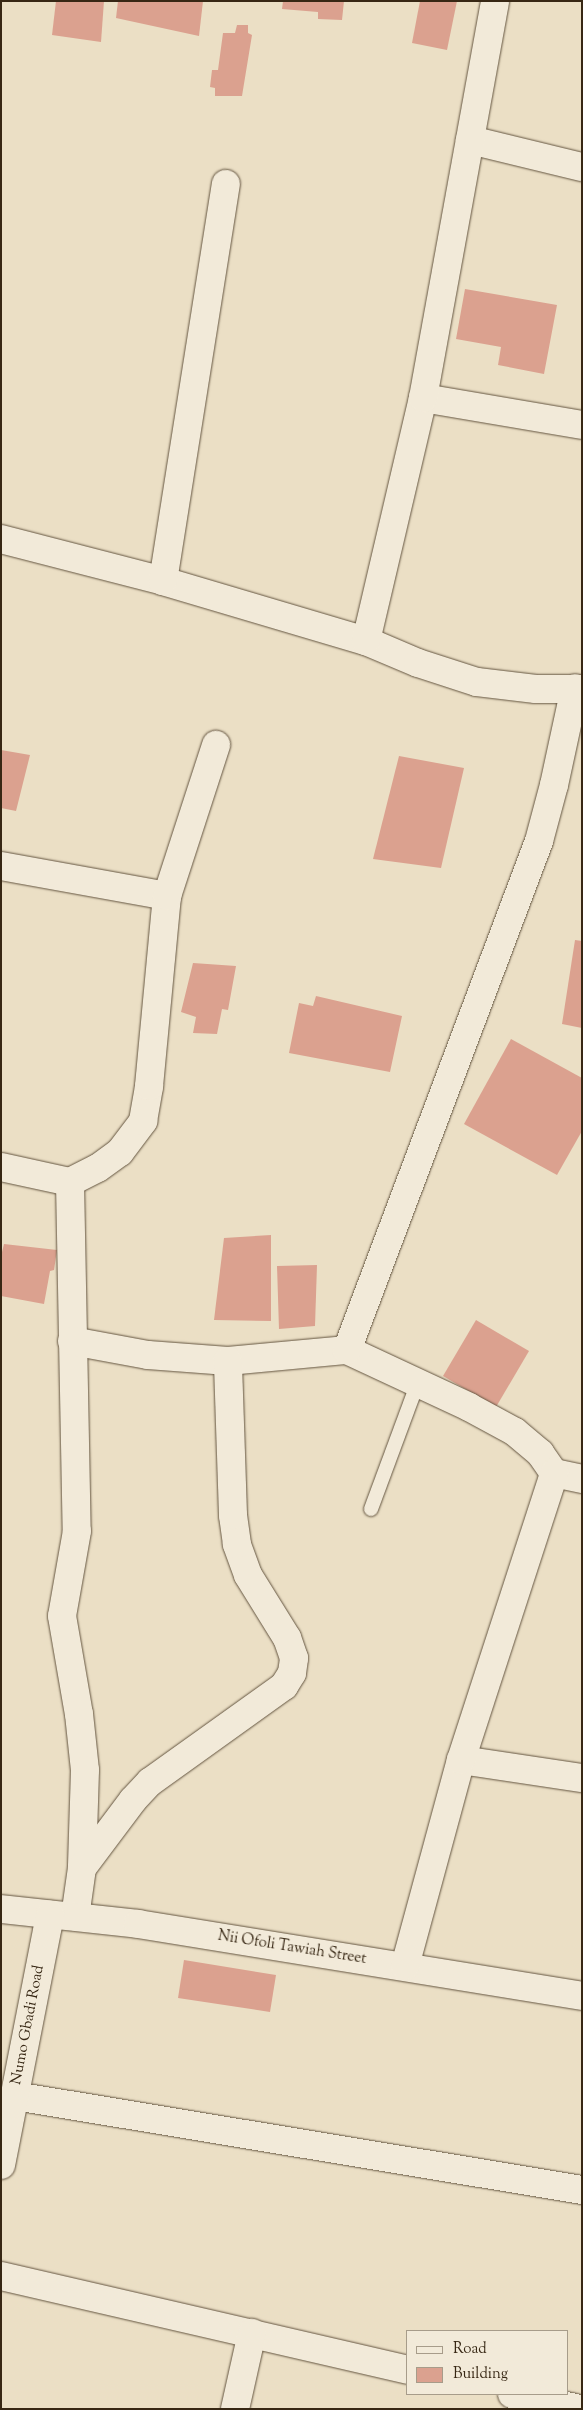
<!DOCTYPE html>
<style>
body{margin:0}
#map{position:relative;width:583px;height:2410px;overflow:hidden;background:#ebdfc5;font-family:"Sorts Mill Goudy",serif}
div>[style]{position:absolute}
.building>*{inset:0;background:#dba18f}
.roads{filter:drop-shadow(0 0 1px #645540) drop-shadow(0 0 1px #645540)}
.service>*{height:14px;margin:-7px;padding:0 7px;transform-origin:7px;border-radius:7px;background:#f2ead9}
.minor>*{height:28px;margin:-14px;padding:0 14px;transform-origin:14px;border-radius:14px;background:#f2ead9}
span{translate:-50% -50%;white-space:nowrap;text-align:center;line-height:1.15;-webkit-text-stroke:4px #f2ead9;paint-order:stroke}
.street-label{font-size:15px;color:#372714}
.frame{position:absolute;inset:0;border:2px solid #372714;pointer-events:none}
.legend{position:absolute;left:406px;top:2330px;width:162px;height:65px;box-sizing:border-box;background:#f2ead9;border:1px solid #a79c8a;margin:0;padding:6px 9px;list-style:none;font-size:15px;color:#372714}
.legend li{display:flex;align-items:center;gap:10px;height:25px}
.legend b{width:25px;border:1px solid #a79c8a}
</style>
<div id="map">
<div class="building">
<div style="clip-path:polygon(56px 1px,104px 1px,101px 42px,52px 35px)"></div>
<div style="clip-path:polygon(118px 1px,203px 1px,199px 36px,116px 18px)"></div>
<div style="clip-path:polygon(283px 1px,344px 1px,342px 20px,318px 19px,318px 12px,282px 9px)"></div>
<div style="clip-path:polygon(420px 1px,457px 1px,447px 50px,412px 43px)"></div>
<div style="clip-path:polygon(237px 25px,248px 25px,248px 33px,252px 35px,242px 96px,215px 96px,215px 88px,210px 87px,212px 70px,218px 70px,223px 33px,235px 33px)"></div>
<div style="clip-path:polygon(465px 289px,557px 305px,544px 374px,498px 365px,501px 347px,456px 339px)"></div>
<div style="clip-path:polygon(1px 750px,30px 755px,16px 811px,1px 808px)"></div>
<div style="clip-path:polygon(399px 756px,464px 768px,441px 868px,373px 859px)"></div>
<div style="clip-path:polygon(575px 940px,582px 941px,582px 1028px,562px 1024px)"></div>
<div style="clip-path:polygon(193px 963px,236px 966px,228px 1010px,222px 1009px,217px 1034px,193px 1033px,196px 1017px,181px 1012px)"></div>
<div style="clip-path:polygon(316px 996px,402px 1016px,390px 1072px,289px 1053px,299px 1003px,313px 1006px)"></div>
<div style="clip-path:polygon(511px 1039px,582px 1078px,582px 1131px,557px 1175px,464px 1124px)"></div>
<div style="clip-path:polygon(271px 1235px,271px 1321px,214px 1320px,224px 1238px)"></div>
<div style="clip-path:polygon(4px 1244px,57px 1250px,54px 1270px,50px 1271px,44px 1304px,1px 1296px,1px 1256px)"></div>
<div style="clip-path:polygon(317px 1265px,315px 1326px,279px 1329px,277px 1266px)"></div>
<div style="clip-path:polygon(476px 1320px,529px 1351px,496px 1407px,443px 1376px)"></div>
<div style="clip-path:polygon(184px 1960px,276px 1975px,270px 2012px,178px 1998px)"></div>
</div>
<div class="roads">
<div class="service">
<div style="left:371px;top:1509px;width:135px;rotate:-69.7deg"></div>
</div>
<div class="minor">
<div style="left:470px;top:140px;width:115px;rotate:13.6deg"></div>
<div style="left:423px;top:398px;width:161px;rotate:9.6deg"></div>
<div style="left:1px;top:539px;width:167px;rotate:14.5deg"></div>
<div style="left:163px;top:581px;width:212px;rotate:16.5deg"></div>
<div style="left:366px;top:641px;width:56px;rotate:22.9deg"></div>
<div style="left:418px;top:663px;width:62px;rotate:17.9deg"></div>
<div style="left:477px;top:682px;width:59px;rotate:6.8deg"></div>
<div style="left:536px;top:689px;width:46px"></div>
<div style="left:163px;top:581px;width:402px;rotate:-81deg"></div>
<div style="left:366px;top:641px;width:250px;rotate:-76.8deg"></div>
<div style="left:423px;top:398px;width:403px;rotate:-79.7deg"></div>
<div style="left:1px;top:866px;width:169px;rotate:10.2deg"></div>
<div style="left:1px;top:1167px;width:71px;rotate:12.3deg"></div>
<div style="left:70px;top:1182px;width:31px;rotate:-27deg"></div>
<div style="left:98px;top:1168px;width:27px;rotate:-36deg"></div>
<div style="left:120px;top:1152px;width:39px;rotate:-53deg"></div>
<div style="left:143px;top:1121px;width:36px;rotate:-80deg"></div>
<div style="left:149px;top:1086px;width:191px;rotate:-84.6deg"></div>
<div style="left:167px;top:896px;width:159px;rotate:-72deg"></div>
<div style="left:70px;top:1182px;width:349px;rotate:88.9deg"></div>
<div style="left:77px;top:1531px;width:86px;rotate:100deg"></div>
<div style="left:62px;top:1616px;width:99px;rotate:80.2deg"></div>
<div style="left:79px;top:1714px;width:56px;rotate:83.9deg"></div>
<div style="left:85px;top:1770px;width:98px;rotate:91.8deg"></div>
<div style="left:82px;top:1868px;width:49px;rotate:98.1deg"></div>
<div style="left:72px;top:1341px;width:77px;rotate:10.4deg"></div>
<div style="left:148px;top:1355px;width:80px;rotate:4.3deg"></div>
<div style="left:228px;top:1361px;width:120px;rotate:-5.3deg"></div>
<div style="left:347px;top:1350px;width:135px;rotate:25deg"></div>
<div style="left:469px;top:1407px;width:52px;rotate:28.5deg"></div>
<div style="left:515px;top:1432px;width:33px;rotate:40deg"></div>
<div style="left:540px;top:1453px;width:24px;rotate:55deg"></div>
<div style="left:554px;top:1473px;width:29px;rotate:12deg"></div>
<div style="left:347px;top:1350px;width:544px;rotate:-69.33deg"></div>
<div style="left:539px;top:841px;width:58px;rotate:-75deg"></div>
<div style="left:554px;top:785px;width:99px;rotate:-77.8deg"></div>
<div style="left:461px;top:1760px;width:122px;rotate:8.5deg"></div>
<div style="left:82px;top:1868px;width:85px;rotate:-53.1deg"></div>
<div style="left:133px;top:1800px;width:25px;rotate:-47deg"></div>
<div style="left:150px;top:1782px;width:165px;rotate:-35.6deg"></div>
<div style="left:284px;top:1686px;width:15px;rotate:-58deg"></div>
<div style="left:292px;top:1673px;width:15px;rotate:-82deg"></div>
<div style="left:294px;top:1658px;width:21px;rotate:-109deg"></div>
<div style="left:287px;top:1638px;width:74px;rotate:-121.8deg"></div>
<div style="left:248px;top:1575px;width:33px;rotate:-110deg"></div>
<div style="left:237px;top:1544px;width:29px;rotate:-98deg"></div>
<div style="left:233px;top:1515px;width:154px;rotate:-91.9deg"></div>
<div style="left:1px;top:1909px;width:138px;rotate:6.2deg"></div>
<div style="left:138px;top:1924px;width:450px;rotate:9.2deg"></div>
<div style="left:405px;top:1966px;width:213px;rotate:-74.8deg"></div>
<div style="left:461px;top:1760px;width:302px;rotate:-72deg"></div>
<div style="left:15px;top:2096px;width:575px;rotate:9.41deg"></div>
<div style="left:1px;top:2165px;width:255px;rotate:-78.9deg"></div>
<div style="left:1px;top:2276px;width:417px;rotate:13deg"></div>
<div style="left:512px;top:2394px;width:70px;rotate:12.4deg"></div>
<div style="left:235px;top:2409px;width:78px;rotate:-77.4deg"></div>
</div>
</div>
<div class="street-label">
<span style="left:292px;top:1948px;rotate:9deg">Nii Ofoli Tawiah Street</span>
<span style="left:28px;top:2025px;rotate:-79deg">Numo Gbadi Road</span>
</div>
<div class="frame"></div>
<ul class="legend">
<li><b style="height:6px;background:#f2ead9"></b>Road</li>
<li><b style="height:14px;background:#dba18f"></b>Building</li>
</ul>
</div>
